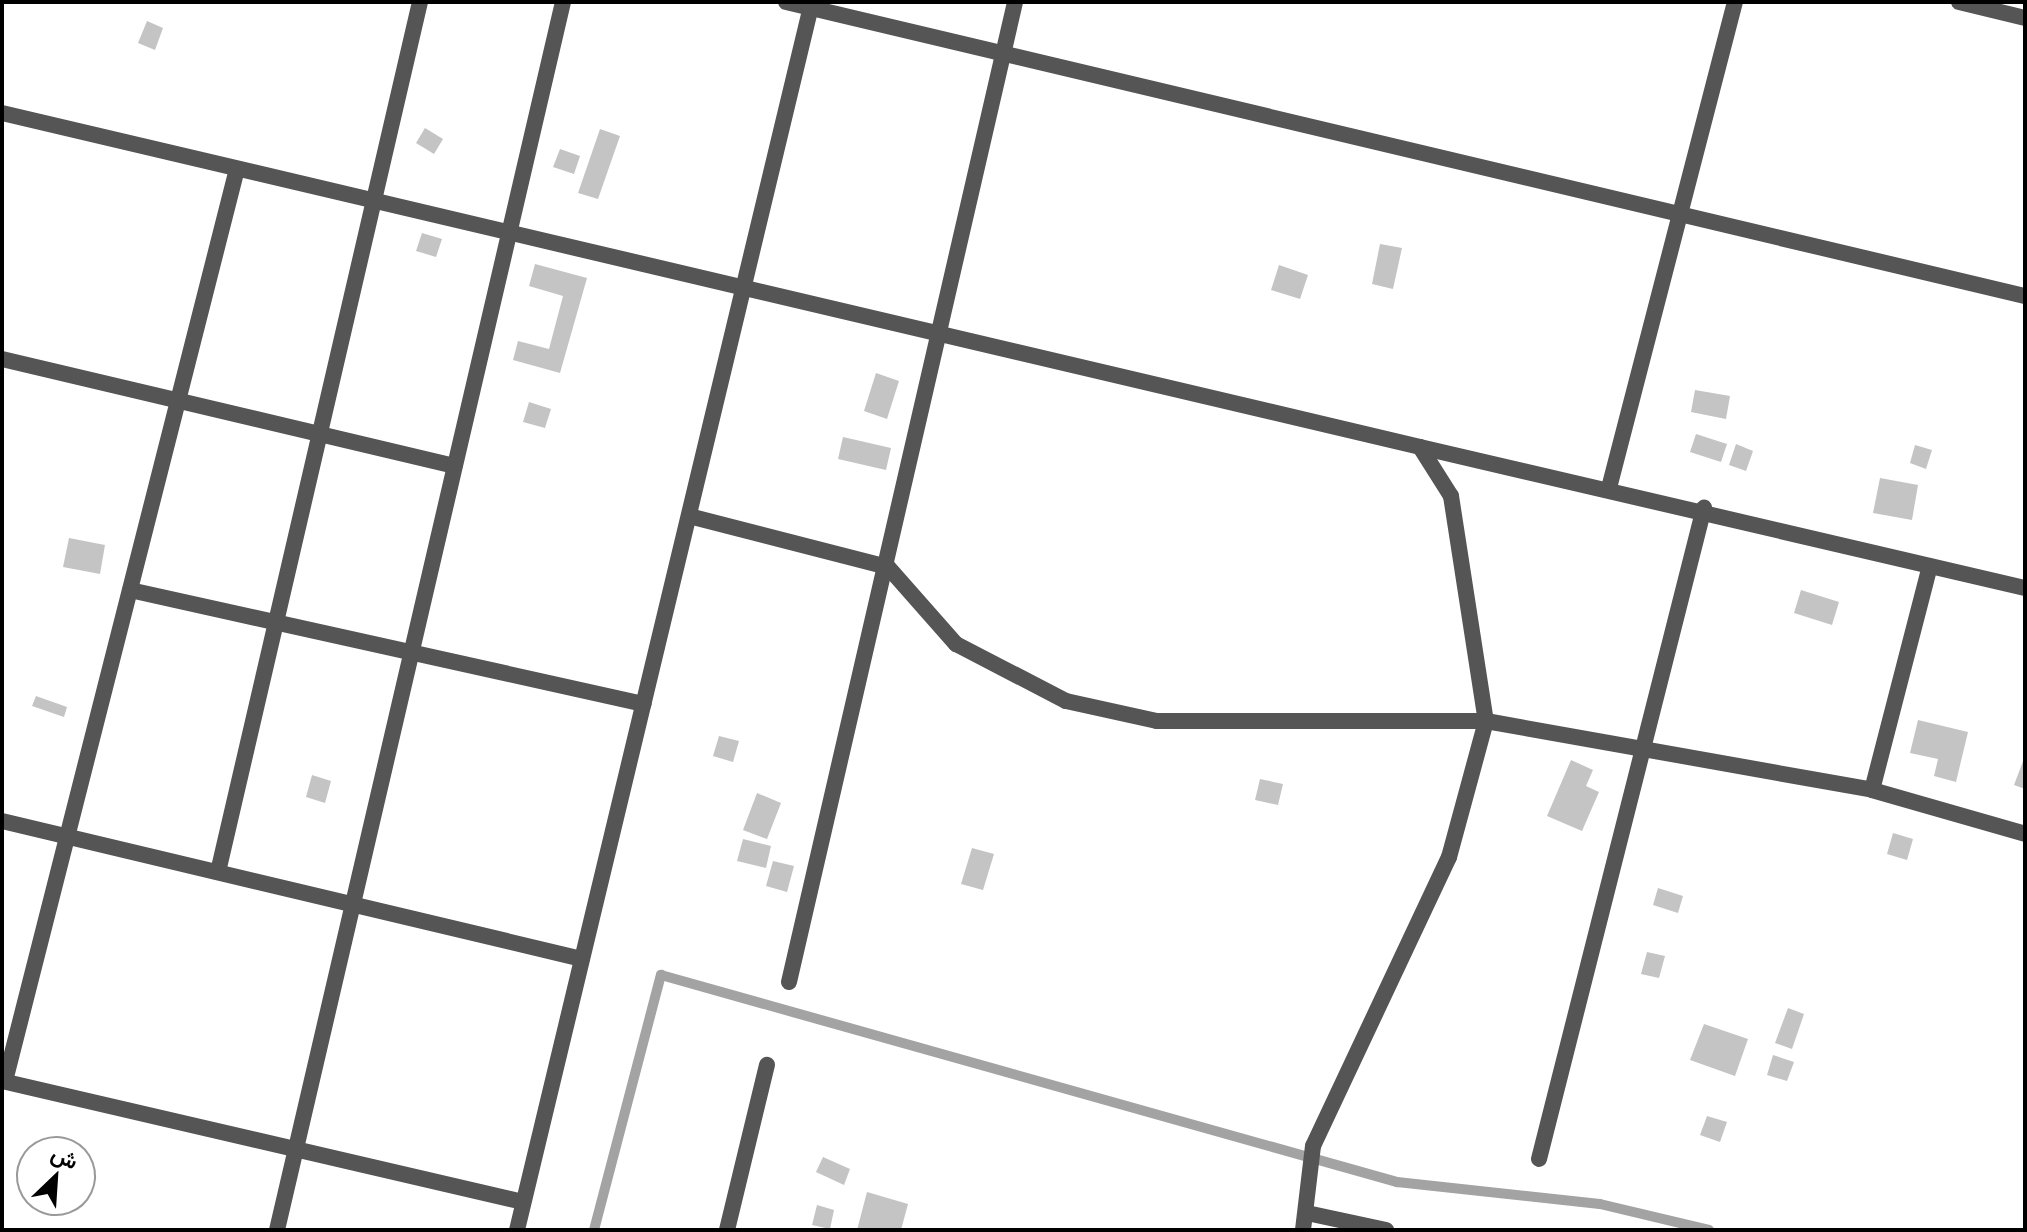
<!DOCTYPE html>
<meta charset="utf-8">
<style>
body{margin:0}
#map{position:relative;width:2027px;height:1232px;overflow:hidden;background:#fff;font-family:Barlow,Vazirmatn,sans-serif}
div>[style]{position:absolute}
.stream>*{height:10px;margin:-5px;padding:0 5px;transform-origin:5px;border-radius:5px;background:#a3a3a3}
.building>*{inset:0;background:#c4c4c4}
.minor>*{height:16px;margin:-8px;padding:0 8px;transform-origin:8px;border-radius:8px;background:#555}
.tertiary>*{height:16px;margin:-8px;padding:0 8px;transform-origin:8px;border-radius:8px;background:#555}
span{translate:-50% -50%;white-space:nowrap;text-align:center;line-height:1.15;-webkit-text-stroke:8px #fff;paint-order:stroke}
.frame{position:absolute;inset:0;border:4px solid #000;pointer-events:none}
.north{position:absolute;left:16px;top:1136px;width:80px;height:80px;box-sizing:border-box;background:#fff;border:2px solid #999;border-radius:50%;rotate:25deg;font-size:22px;font-weight:700;line-height:32px;text-align:center;color:#000}
.north::after{content:'';display:block;margin:auto;width:28px;height:36px;background:#000;clip-path:polygon(50% 0,100% 100%,50% 72%,0 100%)}
</style>
<div id="map">
<div class="stream">
<div style="left:594px;top:1230px;width:264px;rotate:-75.3deg"></div>
<div style="left:661px;top:975px;width:765px;rotate:15.71deg"></div>
<div style="left:1397px;top:1182px;width:204px;rotate:6.2deg"></div>
<div style="left:1600px;top:1204px;width:112px;rotate:13.4deg"></div>
</div>
<div class="building">
<div style="clip-path:polygon(147px 21px,163px 28px,155px 50px,138px 43px)"></div>
<div style="clip-path:polygon(425px 128px,443px 139px,434px 154px,416px 143px)"></div>
<div style="clip-path:polygon(600px 129px,620px 136px,598px 199px,578px 193px)"></div>
<div style="clip-path:polygon(560px 149px,580px 156px,574px 174px,553px 167px)"></div>
<div style="clip-path:polygon(422px 233px,442px 239px,436px 257px,416px 251px)"></div>
<div style="clip-path:polygon(1380px 244px,1402px 248px,1393px 289px,1372px 284px)"></div>
<div style="clip-path:polygon(535px 264px,587px 278px,560px 373px,513px 360px,518px 341px,549px 349px,563px 296px,529px 286px)"></div>
<div style="clip-path:polygon(1279px 265px,1308px 275px,1300px 299px,1271px 290px)"></div>
<div style="clip-path:polygon(876px 373px,899px 381px,887px 419px,864px 411px)"></div>
<div style="clip-path:polygon(1695px 390px,1730px 396px,1726px 419px,1691px 412px)"></div>
<div style="clip-path:polygon(529px 402px,551px 409px,545px 428px,523px 422px)"></div>
<div style="clip-path:polygon(1696px 434px,1727px 444px,1721px 462px,1690px 452px)"></div>
<div style="clip-path:polygon(843px 437px,891px 448px,886px 470px,838px 459px)"></div>
<div style="clip-path:polygon(1736px 444px,1753px 451px,1746px 471px,1729px 465px)"></div>
<div style="clip-path:polygon(1915px 445px,1932px 450px,1926px 469px,1910px 463px)"></div>
<div style="clip-path:polygon(1880px 478px,1918px 485px,1912px 520px,1873px 513px)"></div>
<div style="clip-path:polygon(69px 538px,105px 545px,100px 574px,63px 567px)"></div>
<div style="clip-path:polygon(1801px 590px,1839px 602px,1832px 625px,1794px 613px)"></div>
<div style="clip-path:polygon(36px 696px,67px 707px,64px 717px,32px 706px)"></div>
<div style="clip-path:polygon(1918px 720px,1968px 732px,1956px 782px,1934px 776px,1938px 759px,1910px 753px)"></div>
<div style="clip-path:polygon(719px 736px,739px 741px,733px 762px,713px 756px)"></div>
<div style="clip-path:polygon(2025px 756px,2025px 789px,2014px 785px)"></div>
<div style="clip-path:polygon(1571px 760px,1593px 770px,1586px 786px,1599px 792px,1582px 831px,1547px 816px)"></div>
<div style="clip-path:polygon(312px 775px,331px 781px,325px 803px,306px 797px)"></div>
<div style="clip-path:polygon(1260px 779px,1283px 784px,1278px 805px,1255px 800px)"></div>
<div style="clip-path:polygon(757px 793px,781px 803px,767px 839px,743px 830px)"></div>
<div style="clip-path:polygon(1893px 833px,1913px 839px,1907px 860px,1887px 854px)"></div>
<div style="clip-path:polygon(743px 839px,771px 846px,766px 868px,737px 861px)"></div>
<div style="clip-path:polygon(972px 848px,994px 854px,983px 890px,961px 884px)"></div>
<div style="clip-path:polygon(773px 861px,794px 866px,787px 892px,766px 886px)"></div>
<div style="clip-path:polygon(1658px 888px,1683px 896px,1678px 913px,1653px 905px)"></div>
<div style="clip-path:polygon(1647px 952px,1665px 956px,1659px 978px,1641px 974px)"></div>
<div style="clip-path:polygon(1788px 1008px,1804px 1014px,1792px 1049px,1775px 1043px)"></div>
<div style="clip-path:polygon(1704px 1024px,1748px 1039px,1735px 1076px,1690px 1060px)"></div>
<div style="clip-path:polygon(1773px 1055px,1794px 1062px,1787px 1081px,1767px 1075px)"></div>
<div style="clip-path:polygon(1707px 1116px,1727px 1122px,1720px 1142px,1700px 1135px)"></div>
<div style="clip-path:polygon(823px 1157px,850px 1169px,844px 1185px,816px 1172px)"></div>
<div style="clip-path:polygon(867px 1192px,908px 1204px,901px 1230px,857px 1230px)"></div>
<div style="clip-path:polygon(817px 1205px,834px 1210px,830px 1229px,812px 1225px)"></div>
</div>
<div class="minor">
<div style="left:1959px;top:2px;width:68px;rotate:13.6deg"></div>
<div style="left:2px;top:113px;width:1457px;rotate:13.25deg"></div>
<div style="left:1420px;top:447px;width:58px;rotate:57.7deg"></div>
<div style="left:1451px;top:496px;width:228px;rotate:81.2deg"></div>
<div style="left:1486px;top:721px;width:141px;rotate:105.2deg"></div>
<div style="left:1449px;top:857px;width:319px;rotate:115.2deg"></div>
<div style="left:1313px;top:1146px;width:85px;rotate:96.8deg"></div>
<div style="left:2px;top:359px;width:465px;rotate:13.3deg"></div>
<div style="left:1420px;top:447px;width:621px;rotate:13.12deg"></div>
<div style="left:1609px;top:488px;width:502px;rotate:-75.47deg"></div>
<div style="left:689px;top:516px;width:205px;rotate:14.4deg"></div>
<div style="left:888px;top:567px;width:103px;rotate:48.6deg"></div>
<div style="left:956px;top:644px;width:124px;rotate:27.4deg"></div>
<div style="left:1066px;top:701px;width:93px;rotate:12.4deg"></div>
<div style="left:1157px;top:721px;width:329px"></div>
<div style="left:1486px;top:721px;width:392px;rotate:10.1deg"></div>
<div style="left:1872px;top:790px;width:159px;rotate:16deg"></div>
<div style="left:130px;top:590px;width:526px;rotate:12.51deg"></div>
<div style="left:1872px;top:790px;width:231px;rotate:-75.5deg"></div>
<div style="left:2px;top:821px;width:596px;rotate:13.38deg"></div>
<div style="left:218px;top:872px;width:893px;rotate:-76.93deg"></div>
<div style="left:789px;top:982px;width:1006px;rotate:-77.01deg"></div>
<div style="left:2px;top:1081px;width:535px;rotate:13.07deg"></div>
<div style="left:5px;top:1081px;width:941px;rotate:-75.73deg"></div>
<div style="left:1539px;top:1159px;width:672px;rotate:-75.78deg"></div>
<div style="left:1307px;top:1213px;width:81px;rotate:12.1deg"></div>
<div style="left:277px;top:1230px;width:1261px;rotate:-76.89deg"></div>
<div style="left:727px;top:1230px;width:170px;rotate:-76.4deg"></div>
</div>
<div class="tertiary">
<div style="left:786px;top:2px;width:1273px;rotate:13.35deg"></div>
<div style="left:517px;top:1230px;width:1263px;rotate:-76.49deg"></div>
</div>
<div class="frame"></div>
<div class="north">ش</div>
</div>
